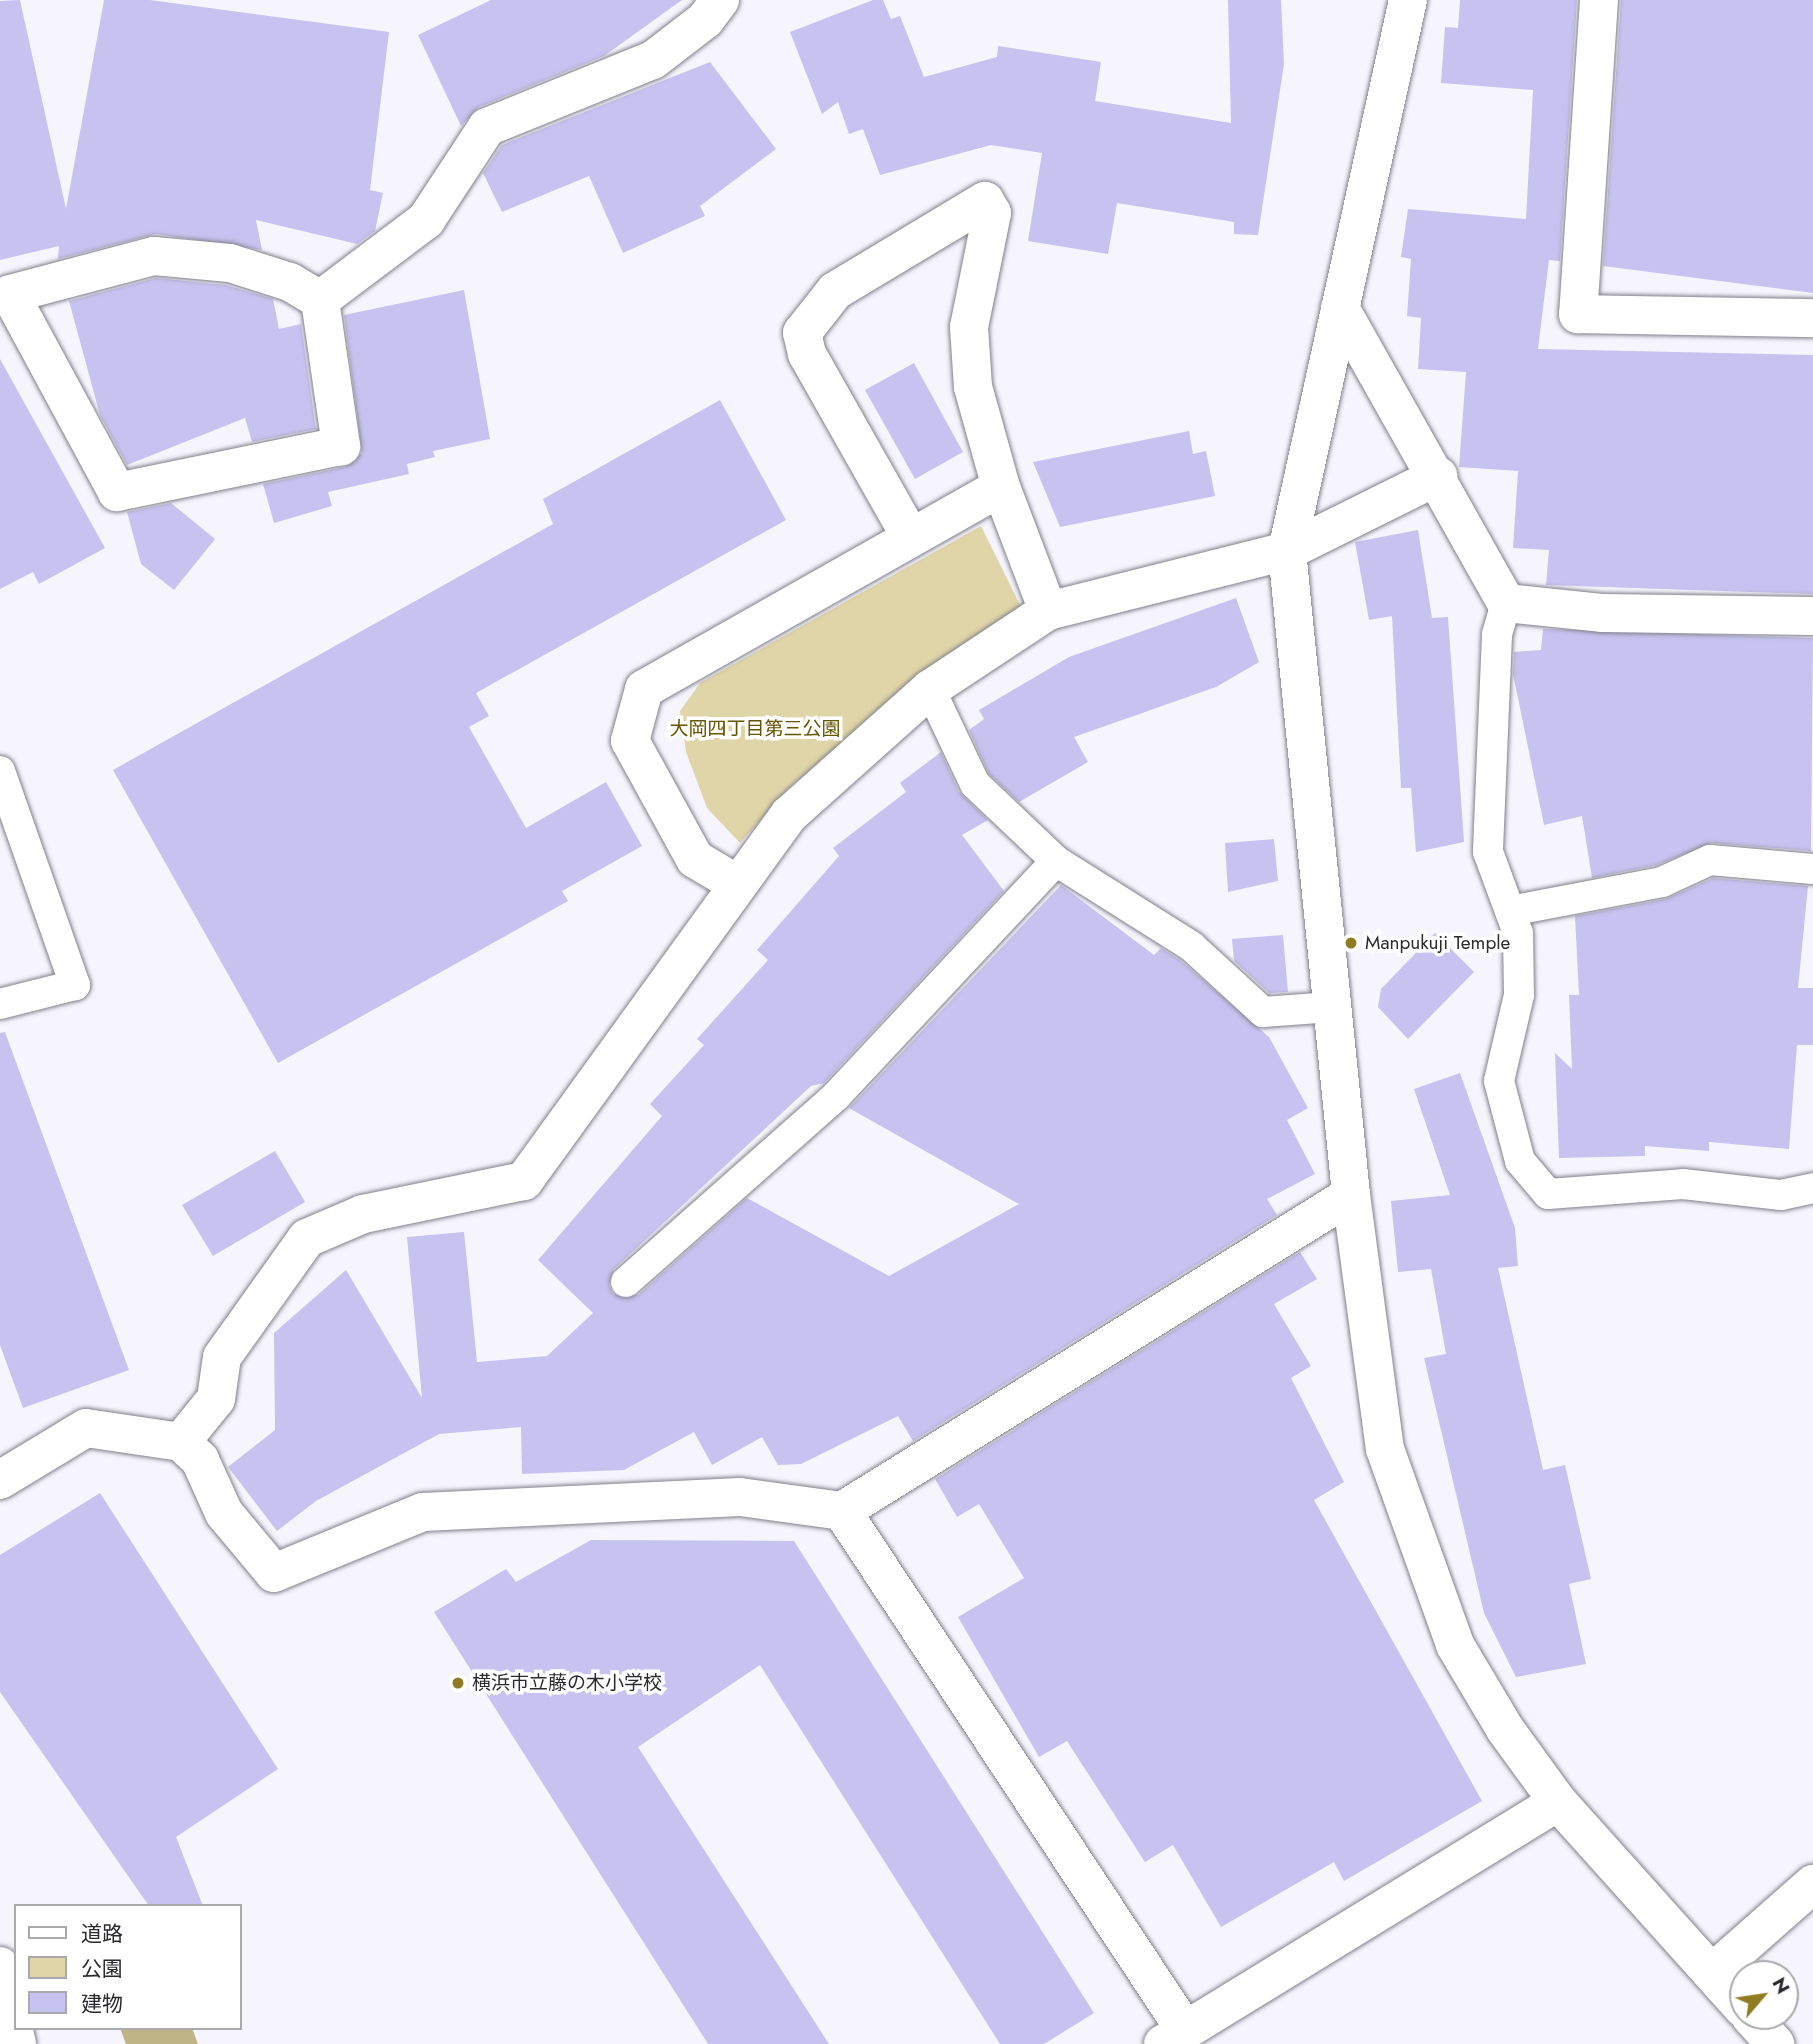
<!DOCTYPE html>
<meta charset="utf-8">
<style>
body{margin:0}
#map{position:relative;width:1813px;height:2044px;overflow:hidden;background:#f6f5fe;font-family:Jost,"Noto Sans JP",sans-serif}
div>[style]{position:absolute}
.green>*{inset:0;background:#e0d5a8}
.water>*{inset:0;background:#beb486}
.building>*{inset:0;background:#c7c2ef}
.roads{filter:drop-shadow(0 0 2px #81808a) drop-shadow(0 0 2px #81808a)}
.service>*{height:30px;margin:-15px;padding:0 15px;transform-origin:15px;border-radius:15px;background:#fff}
.minor>*{height:38px;margin:-19px;padding:0 19px;transform-origin:19px;border-radius:19px;background:#fff}
.dots>*{width:19px;height:19px;translate:-50% -50%;box-sizing:border-box;border:4px solid #fff;border-radius:50%}
span{translate:-50% -50%;white-space:nowrap;text-align:center;line-height:1.15;-webkit-text-stroke:7px #fff;paint-order:stroke}
.park-label{font-size:19px;color:#655501}
.poi-label{font-size:19px;color:#2b2b2f}
.left{translate:0 -50%;text-align:left}
.legend{position:absolute;left:14px;top:1904px;width:228px;height:126px;box-sizing:border-box;background:#fff;border:2px solid #aaaaac;margin:0;padding:9px 12px;list-style:none;font-size:21px;color:#2b2b2f}
.legend li{display:flex;align-items:center;gap:14px;height:35px}
.legend b{width:35px;border:2px solid #aaaaac}
.north{position:absolute;left:1729px;top:1960px;width:70px;height:70px;box-sizing:border-box;background:#fff;border:2px solid #aaaaac;border-radius:50%;rotate:61deg;font-size:19px;font-weight:700;line-height:28px;text-align:center;color:#2b2b2f}
.north::after{content:'';display:block;margin:auto;width:24px;height:32px;background:#907d23;clip-path:polygon(50% 0,100% 100%,50% 72%,0 100%)}
</style>
<div id="map">
<div class="green">
<div style="clip-path:polygon(981px 526px,1029px 623px,921px 687px,793px 784px,740px 843px,707px 808px,686px 752px,680px 711px,700px 683px)"></div>
</div>
<div class="water">
<div style="clip-path:polygon(120px 2028px,192px 2028px,198px 2044px,126px 2044px)"></div>
</div>
<div class="building">
<div style="clip-path:polygon(20px 0,66px 209px,104px 0,150px 0,389px 32px,370px 190px,383px 193px,375px 231px,357px 244px,256px 220px,262px 250px,156px 234px,58px 259px,59px 246px,0 260px,0 1px)"></div>
<div style="clip-path:polygon(491px 0,682px 0,604px 56px,479px 107px,461px 126px,418px 35px)"></div>
<div style="clip-path:polygon(873px 0,883px 0,891px 19px,900px 16px,924px 77px,997px 57px,998px 46px,1101px 62px,1095px 101px,1231px 123px,1228px 0,1281px 0,1284px 64px,1258px 235px,1234px 234px,1234px 222px,1117px 203px,1108px 254px,1028px 241px,1042px 153px,991px 145px,880px 175px,863px 129px,849px 134px,838px 102px,822px 114px,790px 32px)"></div>
<div style="clip-path:polygon(1460px 0,1577px 0,1560px 261px,1549px 260px,1538px 349px,1813px 355px,1813px 594px,1546px 585px,1549px 550px,1513px 548px,1518px 471px,1459px 467px,1466px 372px,1418px 369px,1421px 318px,1407px 316px,1411px 259px,1401px 257px,1408px 209px,1526px 219px,1533px 90px,1441px 83px,1445px 27px,1458px 28px)"></div>
<div style="clip-path:polygon(1621px 0,1813px 0,1813px 293px,1603px 266px)"></div>
<div style="clip-path:polygon(710px 62px,776px 149px,700px 206px,705px 216px,623px 253px,589px 176px,502px 212px,483px 173px,502px 145px)"></div>
<div style="clip-path:polygon(156px 278px,226px 285px,273px 299px,279px 329px,301px 324px,316px 429px,252px 442px,245px 418px,127px 465px,100px 415px,69px 301px)"></div>
<div style="clip-path:polygon(464px 290px,490px 439px,433px 451px,435px 457px,407px 464px,409px 474px,328px 492px,332px 506px,274px 523px,263px 484px,345px 467px,362px 453px,344px 315px)"></div>
<div style="clip-path:polygon(0 359px,105px 548px,39px 584px,33px 572px,0 589px)"></div>
<div style="clip-path:polygon(914px 363px,963px 452px,915px 479px,865px 390px)"></div>
<div style="clip-path:polygon(720px 400px,786px 520px,476px 693px,489px 716px,469px 727px,526px 828px,606px 782px,642px 846px,562px 891px,568px 901px,278px 1063px,113px 770px,553px 524px,543px 499px)"></div>
<div style="clip-path:polygon(1189px 431px,1193px 454px,1206px 451px,1215px 496px,1060px 527px,1033px 462px)"></div>
<div style="clip-path:polygon(171px 503px,215px 539px,174px 590px,141px 564px,127px 512px)"></div>
<div style="clip-path:polygon(1418px 530px,1432px 618px,1448px 617px,1464px 842px,1416px 852px,1411px 788px,1401px 788px,1392px 616px,1369px 620px,1355px 542px)"></div>
<div style="clip-path:polygon(1236px 598px,1259px 662px,1216px 687px,1074px 737px,1088px 762px,1019px 802px,989px 774px,969px 730px,984px 719px,979px 710px,1069px 657px)"></div>
<div style="clip-path:polygon(1543px 629px,1813px 638px,1811px 851px,1711px 843px,1657px 865px,1592px 878px,1582px 816px,1544px 825px,1513px 674px,1514px 652px,1541px 650px)"></div>
<div style="clip-path:polygon(941px 752px,959px 792px,988px 820px,962px 835px,1004px 891px,824px 1083px,811px 1086px,614px 1269px,609px 1285px,613px 1294px,638px 1295px,747px 1198px,889px 1276px,1019px 1204px,849px 1108px,1061px 885px,1154px 955px,1161px 948px,1180px 960px,1269px 1037px,1308px 1108px,1287px 1120px,1315px 1174px,1267px 1199px,1277px 1215px,913px 1441px,898px 1416px,801px 1464px,778px 1465px,762px 1437px,712px 1465px,694px 1432px,624px 1470px,522px 1474px,521px 1427px,439px 1434px,316px 1501px,277px 1531px,228px 1467px,275px 1430px,274px 1333px,346px 1270px,422px 1398px,407px 1237px,464px 1232px,477px 1362px,547px 1356px,593px 1313px,538px 1260px,662px 1116px,650px 1104px,704px 1045px,697px 1039px,768px 960px,757px 950px,839px 856px,833px 848px,906px 792px,900px 783px)"></div>
<div style="clip-path:polygon(1274px 839px,1278px 881px,1228px 892px,1225px 843px)"></div>
<div style="clip-path:polygon(1713px 878px,1808px 886px,1798px 988px,1813px 988px,1813px 1045px,1797px 1045px,1789px 1149px,1709px 1142px,1709px 1151px,1645px 1146px,1645px 1156px,1559px 1158px,1555px 1053px,1572px 1069px,1569px 995px,1579px 995px,1575px 916px,1666px 899px)"></div>
<div style="clip-path:polygon(1435px 933px,1474px 972px,1408px 1039px,1378px 1007px,1381px 989px)"></div>
<div style="clip-path:polygon(1283px 935px,1288px 992px,1269px 993px,1234px 961px,1232px 939px)"></div>
<div style="clip-path:polygon(5px 1032px,129px 1370px,23px 1408px,0 1345px,0 1033px)"></div>
<div style="clip-path:polygon(1460px 1073px,1515px 1228px,1518px 1266px,1498px 1268px,1543px 1470px,1565px 1465px,1591px 1579px,1569px 1584px,1586px 1664px,1516px 1677px,1484px 1613px,1424px 1358px,1446px 1354px,1431px 1269px,1398px 1272px,1391px 1201px,1450px 1195px,1414px 1089px)"></div>
<div style="clip-path:polygon(275px 1151px,305px 1202px,213px 1256px,182px 1205px)"></div>
<div style="clip-path:polygon(1300px 1252px,1317px 1279px,1274px 1304px,1311px 1366px,1291px 1378px,1344px 1482px,1314px 1500px,1482px 1801px,1344px 1881px,1334px 1862px,1221px 1927px,1173px 1845px,1145px 1862px,1067px 1741px,1039px 1757px,958px 1617px,1024px 1578px,979px 1504px,957px 1517px,935px 1479px)"></div>
<div style="clip-path:polygon(100px 1493px,278px 1769px,176px 1837px,203px 1906px,149px 1906px,0 1692px,0 1555px)"></div>
<div style="clip-path:polygon(591px 1540px,794px 1541px,1094px 2013px,1044px 2044px,1000px 2044px,760px 1665px,638px 1747px,829px 2044px,708px 2044px,434px 1612px,506px 1569px,516px 1582px)"></div>
</div>
<div class="roads">
<div class="service">
<div style="left:1506px;top:603px;width:33px;rotate:106deg"></div>
<div style="left:1497px;top:635px;width:217px;rotate:92.4deg"></div>
<div style="left:1488px;top:852px;width:86px;rotate:69.7deg"></div>
<div style="left:1518px;top:933px;width:62px;rotate:89.1deg"></div>
<div style="left:1519px;top:995px;width:88px;rotate:103.1deg"></div>
<div style="left:1499px;top:1081px;width:83px;rotate:75.3deg"></div>
<div style="left:1520px;top:1161px;width:43px;rotate:49.7deg"></div>
<div style="left:1548px;top:1194px;width:135px;rotate:-4.2deg"></div>
<div style="left:1683px;top:1184px;width:99px;rotate:6.4deg"></div>
<div style="left:1781px;top:1195px;width:33px;rotate:-12deg"></div>
<div style="left:930px;top:689px;width:105px;rotate:64.7deg"></div>
<div style="left:975px;top:784px;width:112px;rotate:43.5deg"></div>
<div style="left:1056px;top:861px;width:160px;rotate:32.2deg"></div>
<div style="left:1191px;top:946px;width:98px;rotate:42.5deg"></div>
<div style="left:1263px;top:1012px;width:69px;rotate:-4.1deg"></div>
<div style="left:0;top:771px;width:227px;rotate:70.7deg"></div>
<div style="left:75px;top:985px;width:77px;rotate:165.8deg"></div>
<div style="left:1510px;top:911px;width:155px;rotate:-10.8deg"></div>
<div style="left:1662px;top:882px;width:53px;rotate:-24.6deg"></div>
<div style="left:1710px;top:860px;width:103px;rotate:5deg"></div>
<div style="left:626px;top:1282px;width:281px;rotate:-41.5deg"></div>
<div style="left:836px;top:1096px;width:322px;rotate:-46.9deg"></div>
</div>
<div class="minor">
<div style="left:1408px;top:0;width:564px;rotate:102.39deg"></div>
<div style="left:1287px;top:551px;width:647px;rotate:84.32deg"></div>
<div style="left:1351px;top:1195px;width:256px;rotate:82.4deg"></div>
<div style="left:1385px;top:1449px;width:208px;rotate:70.3deg"></div>
<div style="left:1455px;top:1645px;width:98px;rotate:59.2deg"></div>
<div style="left:1505px;top:1729px;width:90px;rotate:54deg"></div>
<div style="left:1558px;top:1802px;width:277px;rotate:48.1deg"></div>
<div style="left:1599px;top:0;width:315px;rotate:93.8deg"></div>
<div style="left:1578px;top:314px;width:235px;rotate:1deg"></div>
<div style="left:154px;top:256px;width:76px;rotate:5.3deg"></div>
<div style="left:230px;top:263px;width:63px;rotate:17.6deg"></div>
<div style="left:290px;top:282px;width:35px;rotate:31deg"></div>
<div style="left:320px;top:300px;width:148px;rotate:81.8deg"></div>
<div style="left:341px;top:446px;width:229px;rotate:168.4deg"></div>
<div style="left:117px;top:492px;width:225px;rotate:-118.4deg"></div>
<div style="left:10px;top:294px;width:149px;rotate:-14.8deg"></div>
<div style="left:320px;top:300px;width:133px;rotate:-37deg"></div>
<div style="left:426px;top:220px;width:111px;rotate:-56.7deg"></div>
<div style="left:487px;top:127px;width:179px;rotate:-22deg"></div>
<div style="left:653px;top:60px;width:66px;rotate:-37.6deg"></div>
<div style="left:705px;top:20px;width:25px;rotate:-53deg"></div>
<div style="left:1340px;top:308px;width:338px;rotate:60.6deg"></div>
<div style="left:1506px;top:603px;width:98px;rotate:5.9deg"></div>
<div style="left:1603px;top:613px;width:210px;rotate:0.8deg"></div>
<div style="left:910px;top:536px;width:209px;rotate:-119.5deg"></div>
<div style="left:807px;top:354px;width:22px;rotate:-103deg"></div>
<div style="left:802px;top:333px;width:53px;rotate:-51.8deg"></div>
<div style="left:835px;top:291px;width:175px;rotate:-31deg"></div>
<div style="left:985px;top:201px;width:14px;rotate:60deg"></div>
<div style="left:992px;top:213px;width:116px;rotate:101.4deg"></div>
<div style="left:969px;top:327px;width:60px;rotate:86.2deg"></div>
<div style="left:973px;top:387px;width:104px;rotate:74.4deg"></div>
<div style="left:737px;top:884px;width:49px;rotate:-149.2deg"></div>
<div style="left:695px;top:859px;width:135px;rotate:-118.8deg"></div>
<div style="left:630px;top:741px;width:54px;rotate:-74.9deg"></div>
<div style="left:644px;top:689px;width:410px;rotate:-29.5deg"></div>
<div style="left:1001px;top:487px;width:133px;rotate:69.2deg"></div>
<div style="left:181px;top:1442px;width:55px;rotate:-50.9deg"></div>
<div style="left:216px;top:1399px;width:42px;rotate:-81.9deg"></div>
<div style="left:222px;top:1357px;width:146px;rotate:-54.5deg"></div>
<div style="left:307px;top:1238px;width:61px;rotate:-23.2deg"></div>
<div style="left:363px;top:1214px;width:164px;rotate:-11.6deg"></div>
<div style="left:524px;top:1181px;width:452px;rotate:-54.1deg"></div>
<div style="left:789px;top:815px;width:189px;rotate:-41.8deg"></div>
<div style="left:930px;top:689px;width:141px;rotate:-33.5deg"></div>
<div style="left:1048px;top:611px;width:246px;rotate:-14.1deg"></div>
<div style="left:1287px;top:551px;width:169px;rotate:-26.4deg"></div>
<div style="left:0;top:1480px;width:100px;rotate:-31.2deg"></div>
<div style="left:86px;top:1428px;width:96px;rotate:8.4deg"></div>
<div style="left:181px;top:1442px;width:26px;rotate:43deg"></div>
<div style="left:200px;top:1460px;width:58px;rotate:65.6deg"></div>
<div style="left:224px;top:1513px;width:78px;rotate:50.2deg"></div>
<div style="left:274px;top:1573px;width:161px;rotate:-22.3deg"></div>
<div style="left:423px;top:1512px;width:317px;rotate:-2.7deg"></div>
<div style="left:740px;top:1497px;width:103px;rotate:7.8deg"></div>
<div style="left:842px;top:1511px;width:599px;rotate:-31.83deg"></div>
<div style="left:842px;top:1511px;width:622px;rotate:56.54deg"></div>
<div style="left:0;top:1966px;width:80px;rotate:77.7deg"></div>
<div style="left:1712px;top:1973px;width:135px;rotate:-41.4deg"></div>
<div style="left:1750px;top:2016px;width:38px;rotate:48deg"></div>
<div style="left:1163px;top:2044px;width:463px;rotate:-31.5deg"></div>
</div>
</div>
<div class="dots">
<div style="left:1351px;top:943px;background:#907d23"></div>
<div style="left:458px;top:1683px;background:#907d23"></div>
</div>
<div class="park-label">
<span style="left:755px;top:729px">大岡四丁目第三公園</span>
</div>
<div class="poi-label">
<span class="left" style="left:1365px;top:943px">Manpukuji Temple</span>
<span class="left" style="left:472px;top:1683px">横浜市立藤の木小学校</span>
</div>
<ul class="legend">
<li><b style="height:9px;background:#fff"></b>道路</li>
<li><b style="height:19px;background:#e0d5a8"></b>公園</li>
<li><b style="height:19px;background:#c7c2ef"></b>建物</li>
</ul>
<div class="north">N</div>
</div>
